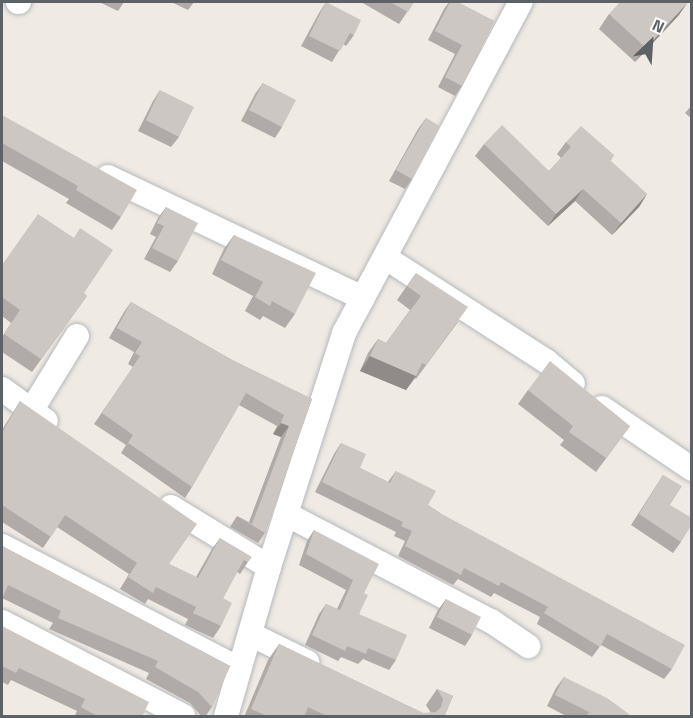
<!DOCTYPE html>
<style>
body{margin:0}
#map{position:relative;width:693px;height:718px;overflow:hidden;background:#f0eae4;font-family:"Titillium Web",sans-serif}
div>[style]{position:absolute}
.roads{filter:drop-shadow(0 0 2px #b4b9bc) drop-shadow(0 0 2px #b4b9bc)}
.minor>*{height:24px;margin:-12px;padding:0 12px;transform-origin:12px;border-radius:12px;background:#fff}
.wall>*{inset:0;background:#b0aba8}
.shaded-wall>*{inset:0;background:#908b88}
.building>*{inset:0;background:#cdc7c3}
span{translate:-50% -50%;white-space:nowrap;text-align:center;line-height:1.15;-webkit-text-stroke:4.5px #fff;paint-order:stroke}
.frame{position:absolute;inset:0;border:3px solid #5c6266;pointer-events:none}
.north{position:absolute;left:621px;top:12px;width:60px;height:60px;-webkit-text-stroke:4px #fff;paint-order:stroke;rotate:25deg;font-size:16px;font-weight:700;line-height:24px;text-align:center;color:#5c6266}
.north::after{content:'';display:block;margin:auto;width:21px;height:27px;background:#5c6266;clip-path:polygon(50% 0,100% 100%,50% 72%,0 100%)}
</style>
<div id="map">
<div class="roads">
<div class="minor">
<div style="left:18px;top:2px;width:1px"></div>
<div style="left:108px;top:177px;width:282px;rotate:25.4deg"></div>
<div style="left:386px;top:258px;width:190px;rotate:32.8deg"></div>
<div style="left:546px;top:361px;width:35px;rotate:40deg"></div>
<div style="left:2px;top:389px;width:54px;rotate:36deg"></div>
<div style="left:602px;top:408px;width:109px;rotate:34.1deg"></div>
<div style="left:31px;top:411px;width:88px;rotate:-58.5deg"></div>
<div style="left:171px;top:507px;width:115px;rotate:31.5deg"></div>
<div style="left:286px;top:514px;width:231px;rotate:27.6deg"></div>
<div style="left:491px;top:621px;width:45px;rotate:34deg"></div>
<div style="left:2px;top:546px;width:267px;rotate:27.4deg"></div>
<div style="left:2px;top:622px;width:204px;rotate:27.4deg"></div>
<div style="left:250px;top:634px;width:64px;rotate:26.2deg"></div>
<div style="left:226px;top:716px;width:155px;rotate:-73.9deg"></div>
<div style="left:269px;top:567px;width:246px;rotate:-72.2deg"></div>
<div style="left:344px;top:333px;width:375px;rotate:-61.9deg"></div>
</div>
</div>
<div class="wall">
<div style="clip-path:polygon(99px 2px,124px 2px,118px 11px)"></div>
<div style="clip-path:polygon(171px 2px,194px 2px,188px 10px)"></div>
<div style="clip-path:polygon(326px 2px,354px 35px,346px 46px,343px 44px,332px 62px,301px 46px,319px 13px)"></div>
<div style="clip-path:polygon(361px 2px,414px 2px,399px 24px)"></div>
<div style="clip-path:polygon(449px 2px,457px 2px,494px 21px,462px 86px,455px 96px,438px 87px,455px 54px,428px 40px,444px 9px)"></div>
<div style="clip-path:polygon(609px 14px,679px 15px,635px 62px,599px 29px)"></div>
<div style="clip-path:polygon(263px 83px,282px 127px,275px 138px,241px 121px,255px 94px)"></div>
<div style="clip-path:polygon(160px 90px,179px 137px,171px 147px,138px 131px,153px 101px)"></div>
<div style="clip-path:polygon(692px 105px,692px 119px,685px 113px)"></div>
<div style="clip-path:polygon(2px 115px,121px 217px,112px 230px,66px 203px,69px 199px,2px 161px)"></div>
<div style="clip-path:polygon(426px 118px,412px 179px,405px 189px,389px 181px,418px 129px)"></div>
<div style="clip-path:polygon(566px 142px,614px 155px,610px 161px,647px 194px,639px 207px,612px 235px,575px 201px,548px 226px,475px 156px,484px 144px,549px 171px,561px 158px,557px 154px)"></div>
<div style="clip-path:polygon(166px 207px,178px 261px,170px 272px,144px 259px,156px 237px,150px 234px,158px 218px)"></div>
<div style="clip-path:polygon(234px 235px,295px 314px,285px 328px,263px 316px,260px 320px,245px 311px,253px 296px,212px 274px,224px 249px)"></div>
<div style="clip-path:polygon(2px 265px,84px 293px,87px 296px,32px 372px,2px 352px,2px 337px,11px 323px,2px 316px)"></div>
<div style="clip-path:polygon(416px 273px,458px 322px,416px 379px,415px 378px,406px 390px,360px 371px,368px 353px,378px 339px,386px 343px,410px 310px,397px 300px)"></div>
<div style="clip-path:polygon(131px 302px,232px 360px,312px 399px,265px 533px,258px 543px,230px 527px,237px 516px,249px 522px,281px 437px,273px 434px,277px 426px,239px 405px,192px 487px,185px 498px,121px 453px,126px 445px,94px 424px,133px 367px,128px 364px,134px 352px,109px 338px,124px 312px)"></div>
<div style="clip-path:polygon(528px 390px,630px 426px,596px 472px,560px 445px,564px 440px,518px 404px)"></div>
<div style="clip-path:polygon(20px 401px,169px 564px,196px 577px,212px 549px,220px 538px,248px 562px,240px 574px,237px 572px,223px 598px,221px 626px,213px 638px,185px 625px,188px 619px,148px 599px,145px 604px,120px 589px,129px 574px,57px 527px,43px 548px,2px 522px,2px 430px)"></div>
<div style="clip-path:polygon(341px 443px,360px 468px,388px 482px,396px 471px,428px 505px,672px 669px,664px 679px,601px 645px,592px 657px,537px 624px,540px 617px,494px 593px,491px 597px,458px 579px,453px 585px,398px 556px,405px 541px,394px 536px,396px 532px,315px 492px,334px 454px)"></div>
<div style="clip-path:polygon(663px 475px,670px 505px,681px 542px,673px 553px,631px 525px)"></div>
<div style="clip-path:polygon(314px 530px,364px 593px,359px 614px,396px 660px,389px 670px,363px 659px,358px 664px,341px 657px,338px 661px,305px 645px,319px 614px,326px 604px,337px 609px,346px 590px,299px 565px,307px 541px)"></div>
<div style="clip-path:polygon(4px 547px,230px 666px,212px 707px,205px 717px,202px 717px,190px 703px,146px 679px,149px 673px,49px 629px,53px 623px,2px 598px)"></div>
<div style="clip-path:polygon(446px 599px,472px 635px,465px 646px,429px 628px,438px 610px)"></div>
<div style="clip-path:polygon(2px 626px,142px 717px,74px 717px,77px 711px,11px 680px,8px 685px,2px 682px)"></div>
<div style="clip-path:polygon(279px 644px,423px 713px,431px 713px,426px 705px,437px 689px,453px 696px,444px 717px,244px 717px,268px 660px)"></div>
<div style="clip-path:polygon(564px 677px,627px 717px,568px 717px,547px 706px,556px 688px)"></div>
</div>
<div class="shaded-wall">
<div style="clip-path:polygon(688px 2px,679px 15px,635px 62px,646px 48px)"></div>
<div style="clip-path:polygon(583px 189px,575px 201px,548px 226px,556px 214px)"></div>
<div style="clip-path:polygon(647px 194px,639px 207px,612px 235px,621px 223px)"></div>
<div style="clip-path:polygon(370px 356px,416px 376px,406px 390px,360px 371px)"></div>
<div style="clip-path:polygon(281px 423px,289px 426px,281px 437px,273px 434px)"></div>
</div>
<div class="building">
<div style="clip-path:polygon(326px 2px,361px 20px,354px 35px,350px 33px,340px 51px,309px 36px)"></div>
<div style="clip-path:polygon(390px 2px,414px 2px,408px 12px)"></div>
<div style="clip-path:polygon(450px 2px,457px 2px,494px 21px,462px 86px,445px 77px,462px 45px,435px 31px)"></div>
<div style="clip-path:polygon(620px 2px,688px 2px,646px 48px,609px 14px)"></div>
<div style="clip-path:polygon(263px 83px,296px 100px,282px 127px,249px 110px)"></div>
<div style="clip-path:polygon(160px 90px,194px 107px,179px 137px,146px 120px)"></div>
<div style="clip-path:polygon(2px 115px,137px 190px,121px 217px,76px 190px,78px 186px,2px 143px)"></div>
<div style="clip-path:polygon(426px 118px,440px 126px,412px 179px,396px 170px)"></div>
<div style="clip-path:polygon(502px 125px,549px 171px,571px 147px,566px 142px,581px 126px,614px 155px,610px 160px,647px 194px,621px 223px,583px 189px,556px 214px,484px 144px)"></div>
<div style="clip-path:polygon(166px 207px,198px 223px,178px 261px,152px 248px,164px 226px,157px 223px)"></div>
<div style="clip-path:polygon(38px 214px,74px 238px,80px 228px,113px 250px,84px 293px,87px 296px,41px 359px,4px 334px,20px 310px,2px 297px,2px 265px)"></div>
<div style="clip-path:polygon(234px 235px,316px 273px,295px 314px,272px 301px,270px 306px,255px 297px,263px 282px,221px 260px)"></div>
<div style="clip-path:polygon(416px 273px,468px 307px,426px 365px,422px 363px,416px 376px,370px 356px,378px 339px,386px 343px,421px 296px,407px 286px)"></div>
<div style="clip-path:polygon(131px 302px,232px 360px,312px 399px,265px 533px,237px 516px,252px 524px,289px 426px,281px 423px,284px 415px,246px 393px,192px 487px,128px 443px,133px 435px,102px 413px,140px 356px,135px 353px,142px 342px,117px 328px)"></div>
<div style="clip-path:polygon(550px 361px,630px 426px,606px 458px,569px 432px,573px 426px,528px 390px)"></div>
<div style="clip-path:polygon(20px 401px,197px 524px,169px 564px,198px 578px,220px 538px,252px 557px,248px 562px,244px 560px,223px 598px,232px 603px,221px 626px,193px 613px,196px 607px,156px 587px,153px 593px,128px 577px,137px 563px,65px 515px,51px 537px,2px 505px,2px 433px)"></div>
<div style="clip-path:polygon(341px 443px,366px 454px,360px 468px,390px 483px,396px 471px,436px 491px,428px 505px,438px 512px,685px 645px,672px 669px,607px 634px,600px 647px,544px 613px,548px 607px,501px 582px,499px 586px,464px 568px,461px 575px,405px 546px,412px 531px,401px 526px,403px 522px,322px 482px)"></div>
<div style="clip-path:polygon(663px 475px,682px 486px,670px 505px,692px 518px,692px 524px,681px 542px,639px 514px)"></div>
<div style="clip-path:polygon(314px 530px,379px 564px,364px 593px,368px 595px,359px 614px,407px 635px,396px 660px,368px 648px,366px 654px,347px 646px,345px 651px,312px 635px,326px 604px,340px 610px,353px 580px,306px 554px)"></div>
<div style="clip-path:polygon(2px 543px,4px 547px,230px 666px,212px 707px,198px 692px,155px 667px,158px 661px,58px 618px,61px 611px,8px 585px,2px 599px)"></div>
<div style="clip-path:polygon(446px 599px,481px 617px,472px 635px,437px 617px)"></div>
<div style="clip-path:polygon(2px 626px,149px 702px,142px 717px,99px 717px,81px 707px,85px 699px,19px 668px,16px 673px,2px 666px)"></div>
<div style="clip-path:polygon(279px 644px,423px 713px,436px 712px,441px 707px,443px 699px,437px 689px,453px 696px,444px 717px,329px 717px,308px 707px,304px 717px,269px 717px,251px 709px)"></div>
<div style="clip-path:polygon(564px 677px,607px 698px,629px 714px,627px 717px,586px 717px,589px 712px,555px 695px)"></div>
</div>
<div class="frame"></div>
<div class="north">N</div>
</div>
